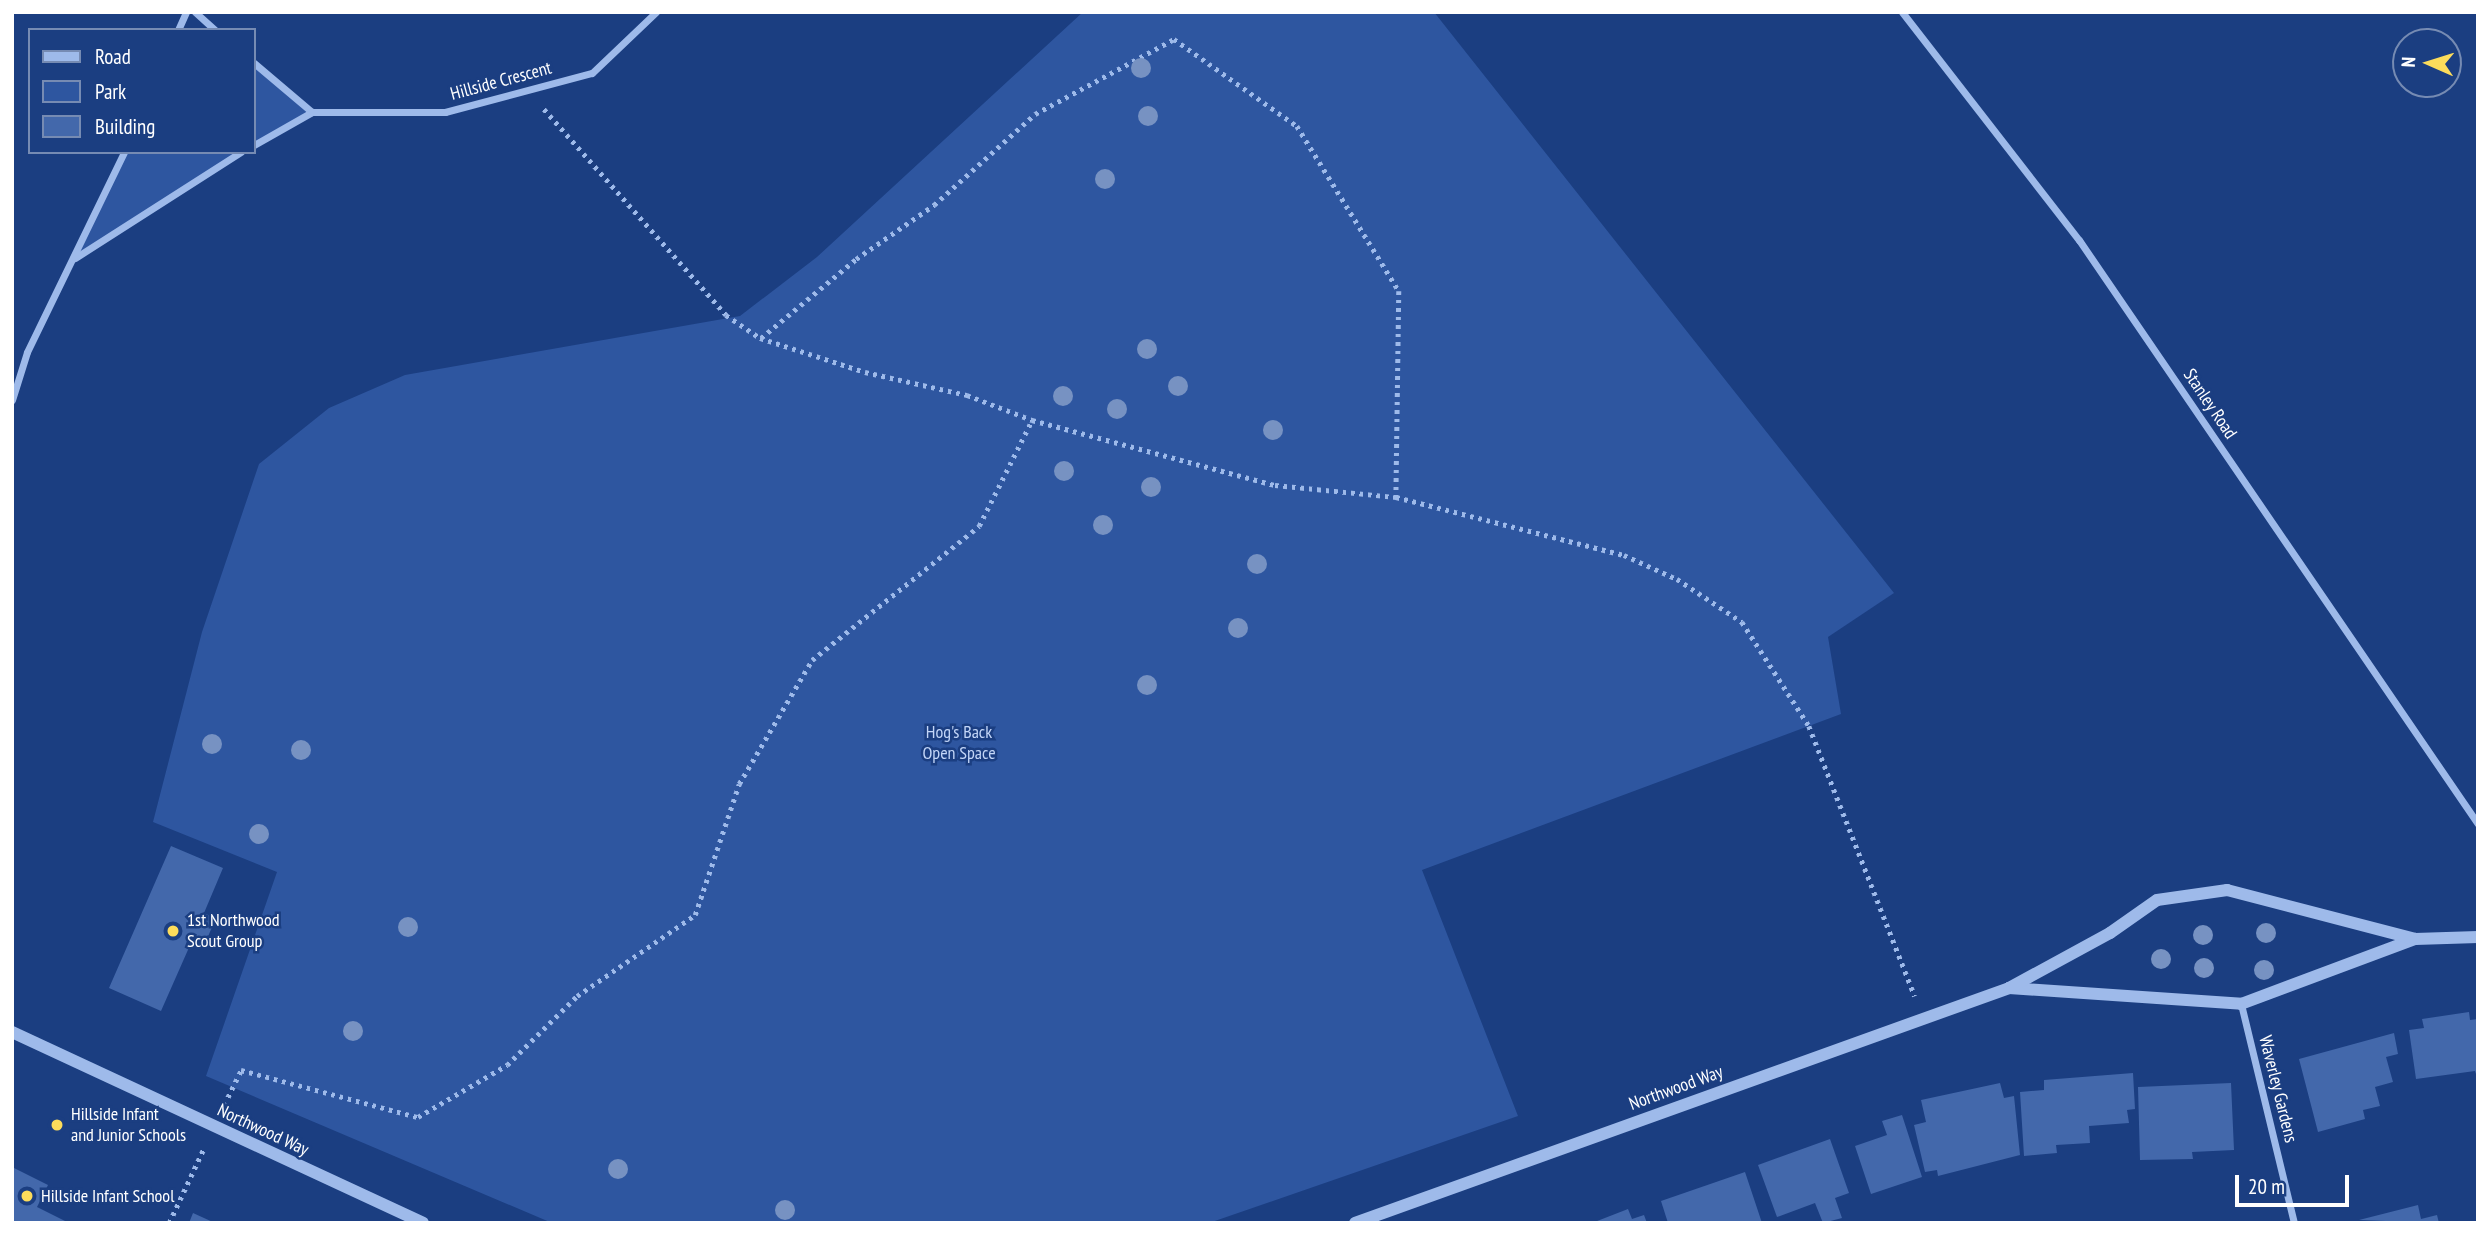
<!DOCTYPE html>
<style>
body{margin:0}
#map{position:relative;width:2490px;height:1235px;overflow:hidden;background:#1b3e81;font-family:"PT Sans Narrow",sans-serif}
div>[style]{position:absolute}
.green>*{inset:0;background:#2e56a0}
.building>*{inset:0;background:#4368ab}
.path>*{height:4.5px;margin-top:-2.25px;transform-origin:0;background:repeating-linear-gradient(90deg,#9ebaea 0 3.5px,transparent 0 8.5px)}
.minor>*{height:7px;margin:-3.5px;padding:0 3.5px;transform-origin:3.5px;border-radius:3.5px;background:#9ebaea}
.tertiary>*{height:12px;margin:-6px;padding:0 6px;transform-origin:6px;border-radius:6px;background:#9ebaea}
.trees>*{width:20px;height:20px;margin:-10px;border-radius:50%;background:#7792c2}
.dots>*{width:19px;height:19px;translate:-50% -50%;box-sizing:border-box;border:4px solid #1b3e81;border-radius:50%}
span{translate:-50% -50%;white-space:nowrap;text-align:center;line-height:1.15;-webkit-text-stroke:5px #1b3e81;paint-order:stroke}
.street-label{font-size:18px;color:#fff}
.park-label{font-size:18px;color:#c3d6f8}
.poi-label{font-size:18px;color:#fff}
.left{translate:0 -50%;text-align:left}
.frame{position:absolute;inset:0;border:14px solid #fff;pointer-events:none}
.legend{position:absolute;left:28px;top:28px;width:228px;height:126px;box-sizing:border-box;background:#1b3e81;border:2px solid #768bb3;margin:0;padding:9px 12px;list-style:none;font-size:21px;color:#fff}
.legend li{display:flex;align-items:center;gap:14px;height:35px}
.legend b{width:35px;border:2px solid #768bb3}
.north{position:absolute;left:2392px;top:28px;width:70px;height:70px;box-sizing:border-box;background:#1b3e81;border:2px solid #768bb3;border-radius:50%;rotate:273deg;font-size:19px;font-weight:700;line-height:28px;text-align:center;color:#fff}
.north::after{content:'';display:block;margin:auto;width:24px;height:32px;background:#fcdc5b;clip-path:polygon(50% 0,100% 100%,50% 72%,0 100%)}
.scale{position:absolute;left:2235px;top:1175px;width:114px;height:32px;box-sizing:border-box;border:4px solid #fff;border-top:0;padding-left:9px;font-size:21px;line-height:24px;white-space:nowrap;color:#fff;-webkit-text-stroke:5px #1b3e81;paint-order:stroke}
</style>
<div id="map">
<div class="green">
<div style="clip-path:polygon(1083px 12px,1434px 12px,1894px 593px,1828px 637px,1841px 714px,1422px 870px,1518px 1116px,1209px 1223px,552px 1223px,206px 1076px,277px 872px,153px 822px,202px 632px,259px 464px,329px 408px,405px 375px,740px 316px,817px 257px)"></div>
<div style="clip-path:polygon(254px 63px,312px 112px,254px 145px)"></div>
<div style="clip-path:polygon(124px 152px,241px 152px,75px 259px)"></div>
</div>
<div class="building">
<div style="clip-path:polygon(171px 846px,223px 868px,204px 913px,216px 918px,203px 948px,191px 943px,161px 1011px,109px 988px)"></div>
<div style="clip-path:polygon(2469px 1012px,2470px 1020px,2478px 1019px,2478px 1080px,2475px 1071px,2416px 1079px,2409px 1030px,2424px 1028px,2422px 1019px)"></div>
<div style="clip-path:polygon(2394px 1033px,2398px 1054px,2386px 1057px,2393px 1082px,2375px 1087px,2380px 1106px,2363px 1110px,2365px 1119px,2318px 1132px,2299px 1059px)"></div>
<div style="clip-path:polygon(2133px 1073px,2135px 1109px,2127px 1110px,2129px 1123px,2089px 1126px,2090px 1143px,2056px 1145px,2057px 1153px,2024px 1156px,2020px 1092px,2044px 1090px,2044px 1080px)"></div>
<div style="clip-path:polygon(2000px 1083px,2004px 1098px,2014px 1096px,2020px 1155px,1938px 1176px,1937px 1170px,1925px 1172px,1914px 1125px,1926px 1122px,1921px 1100px)"></div>
<div style="clip-path:polygon(2231px 1083px,2234px 1150px,2192px 1152px,2193px 1159px,2140px 1160px,2138px 1087px)"></div>
<div style="clip-path:polygon(1902px 1115px,1922px 1177px,1871px 1194px,1855px 1146px,1887px 1135px,1882px 1121px)"></div>
<div style="clip-path:polygon(1830px 1139px,1849px 1193px,1835px 1198px,1842px 1218px,1823px 1223px,1815px 1203px,1777px 1217px,1758px 1165px)"></div>
<div style="clip-path:polygon(12px 1167px,48px 1185px,37px 1207px,69px 1223px,12px 1223px)"></div>
<div style="clip-path:polygon(1745px 1172px,1762px 1223px,1668px 1223px,1661px 1201px)"></div>
<div style="clip-path:polygon(2418px 1205px,2421px 1219px,2437px 1215px,2439px 1223px,2359px 1220px)"></div>
<div style="clip-path:polygon(1628px 1209px,1632px 1219px,1644px 1215px,1647px 1223px,1592px 1223px)"></div>
<div style="clip-path:polygon(193px 1213px,215px 1223px,189px 1223px)"></div>
</div>
<div class="path">
<div style="left:544px;top:109px;width:275px;rotate:48.5deg"></div>
<div style="left:726px;top:315px;width:41px;rotate:34.1deg"></div>
<div style="left:760px;top:338px;width:110px;rotate:17.9deg"></div>
<div style="left:865px;top:372px;width:105px;rotate:12.7deg"></div>
<div style="left:967px;top:395px;width:70px;rotate:21deg"></div>
<div style="left:1032px;top:420px;width:252px;rotate:15deg"></div>
<div style="left:1275px;top:485px;width:122px;rotate:5.7deg"></div>
<div style="left:1396px;top:497px;width:235px;rotate:14.3deg"></div>
<div style="left:1624px;top:555px;width:58px;rotate:24.4deg"></div>
<div style="left:1677px;top:579px;width:78px;rotate:33.5deg"></div>
<div style="left:1742px;top:622px;width:124px;rotate:57.2deg"></div>
<div style="left:1809px;top:726px;width:290px;rotate:68.6deg"></div>
<div style="left:761px;top:338px;width:124px;rotate:-39.7deg"></div>
<div style="left:856px;top:259px;width:95px;rotate:-34.7deg"></div>
<div style="left:934px;top:205px;width:136px;rotate:-42deg"></div>
<div style="left:1035px;top:114px;width:158px;rotate:-28.3deg"></div>
<div style="left:1174px;top:39px;width:151px;rotate:35.3deg"></div>
<div style="left:1297px;top:126px;width:194px;rotate:58.3deg"></div>
<div style="left:1399px;top:291px;width:206px;rotate:90.8deg"></div>
<div style="left:224px;top:1105px;width:39px;rotate:-64deg"></div>
<div style="left:241px;top:1070px;width:183px;rotate:14.9deg"></div>
<div style="left:418px;top:1117px;width:103px;rotate:-30.3deg"></div>
<div style="left:507px;top:1065px;width:98px;rotate:-44.6deg"></div>
<div style="left:577px;top:996px;width:143px;rotate:-34.5deg"></div>
<div style="left:695px;top:915px;width:138px;rotate:-71.4deg"></div>
<div style="left:739px;top:784px;width:144px;rotate:-59.5deg"></div>
<div style="left:812px;top:660px;width:214px;rotate:-38.7deg"></div>
<div style="left:979px;top:526px;width:119px;rotate:-63.4deg"></div>
<div style="left:169px;top:1223px;width:83px;rotate:-65deg"></div>
</div>
<div class="minor">
<div style="left:195px;top:12px;width:27px;rotate:42deg"></div>
<div style="left:1902px;top:12px;width:289px;rotate:52.2deg"></div>
<div style="left:2079px;top:240px;width:707px;rotate:55.66deg"></div>
<div style="left:178px;top:30px;width:20px;rotate:-66deg"></div>
<div style="left:254px;top:63px;width:76px;rotate:40.2deg"></div>
<div style="left:254px;top:145px;width:67px;rotate:-29.6deg"></div>
<div style="left:312px;top:112px;width:133px"></div>
<div style="left:445px;top:112px;width:152px;rotate:-14.9deg"></div>
<div style="left:592px;top:73px;width:88px;rotate:-43.6deg"></div>
<div style="left:75px;top:258px;width:197px;rotate:-32.6deg"></div>
<div style="left:12px;top:400px;width:50px;rotate:-72.6deg"></div>
<div style="left:27px;top:352px;width:222px;rotate:-64.1deg"></div>
<div style="left:2241px;top:1004px;width:225px;rotate:76.4deg"></div>
</div>
<div class="tertiary">
<div style="left:2009px;top:988px;width:233px;rotate:3.9deg"></div>
<div style="left:2241px;top:1004px;width:186px;rotate:-20.5deg"></div>
<div style="left:12px;top:1032px;width:453px;rotate:24.9deg"></div>
<div style="left:1355px;top:1223px;width:695px;rotate:-19.76deg"></div>
<div style="left:2009px;top:988px;width:115px;rotate:-28.6deg"></div>
<div style="left:2110px;top:933px;width:57px;rotate:-35.1deg"></div>
<div style="left:2157px;top:900px;width:71px;rotate:-8.1deg"></div>
<div style="left:2227px;top:890px;width:194px;rotate:14.6deg"></div>
<div style="left:2415px;top:939px;width:63px;rotate:-1.8deg"></div>
</div>
<div class="trees">
<div style="left:1141px;top:68px"></div>
<div style="left:1148px;top:116px"></div>
<div style="left:1105px;top:179px"></div>
<div style="left:1147px;top:349px"></div>
<div style="left:1178px;top:386px"></div>
<div style="left:1063px;top:396px"></div>
<div style="left:1117px;top:409px"></div>
<div style="left:1273px;top:430px"></div>
<div style="left:1064px;top:471px"></div>
<div style="left:1151px;top:487px"></div>
<div style="left:1103px;top:525px"></div>
<div style="left:1257px;top:564px"></div>
<div style="left:1238px;top:628px"></div>
<div style="left:1147px;top:685px"></div>
<div style="left:212px;top:744px"></div>
<div style="left:301px;top:750px"></div>
<div style="left:259px;top:834px"></div>
<div style="left:408px;top:927px"></div>
<div style="left:2266px;top:933px"></div>
<div style="left:2203px;top:935px"></div>
<div style="left:2161px;top:959px"></div>
<div style="left:2204px;top:968px"></div>
<div style="left:2264px;top:970px"></div>
<div style="left:353px;top:1031px"></div>
<div style="left:618px;top:1169px"></div>
<div style="left:785px;top:1210px"></div>
</div>
<div class="dots">
<div style="left:173px;top:931px;background:#fcdc5b"></div>
<div style="left:57px;top:1125px;background:#fcdc5b"></div>
<div style="left:27px;top:1196px;background:#fcdc5b"></div>
</div>
<div class="street-label">
<span style="left:501px;top:81px;rotate:-15deg">Hillside Crescent</span>
<span style="left:2210px;top:404px;rotate:56deg">Stanley Road</span>
<span style="left:1676px;top:1088px;rotate:-20deg">Northwood Way</span>
<span style="left:2278px;top:1089px;rotate:76deg">Waverley Gardens</span>
<span style="left:263px;top:1130px;rotate:25deg">Northwood Way</span>
</div>
<div class="park-label">
<span style="left:959px;top:743px">Hog's Back<br>Open Space</span>
</div>
<div class="poi-label">
<span class="left" style="left:187px;top:931px">1st Northwood<br>Scout Group</span>
<span class="left" style="left:71px;top:1125px">Hillside Infant<br>and Junior Schools</span>
<span class="left" style="left:41px;top:1196px">Hillside Infant School</span>
</div>
<div class="frame"></div>
<ul class="legend">
<li><b style="height:9px;background:#9ebaea"></b>Road</li>
<li><b style="height:19px;background:#2e56a0"></b>Park</li>
<li><b style="height:19px;background:#4368ab"></b>Building</li>
</ul>
<div class="north">N</div>
<div class="scale">20 m</div>
</div>
